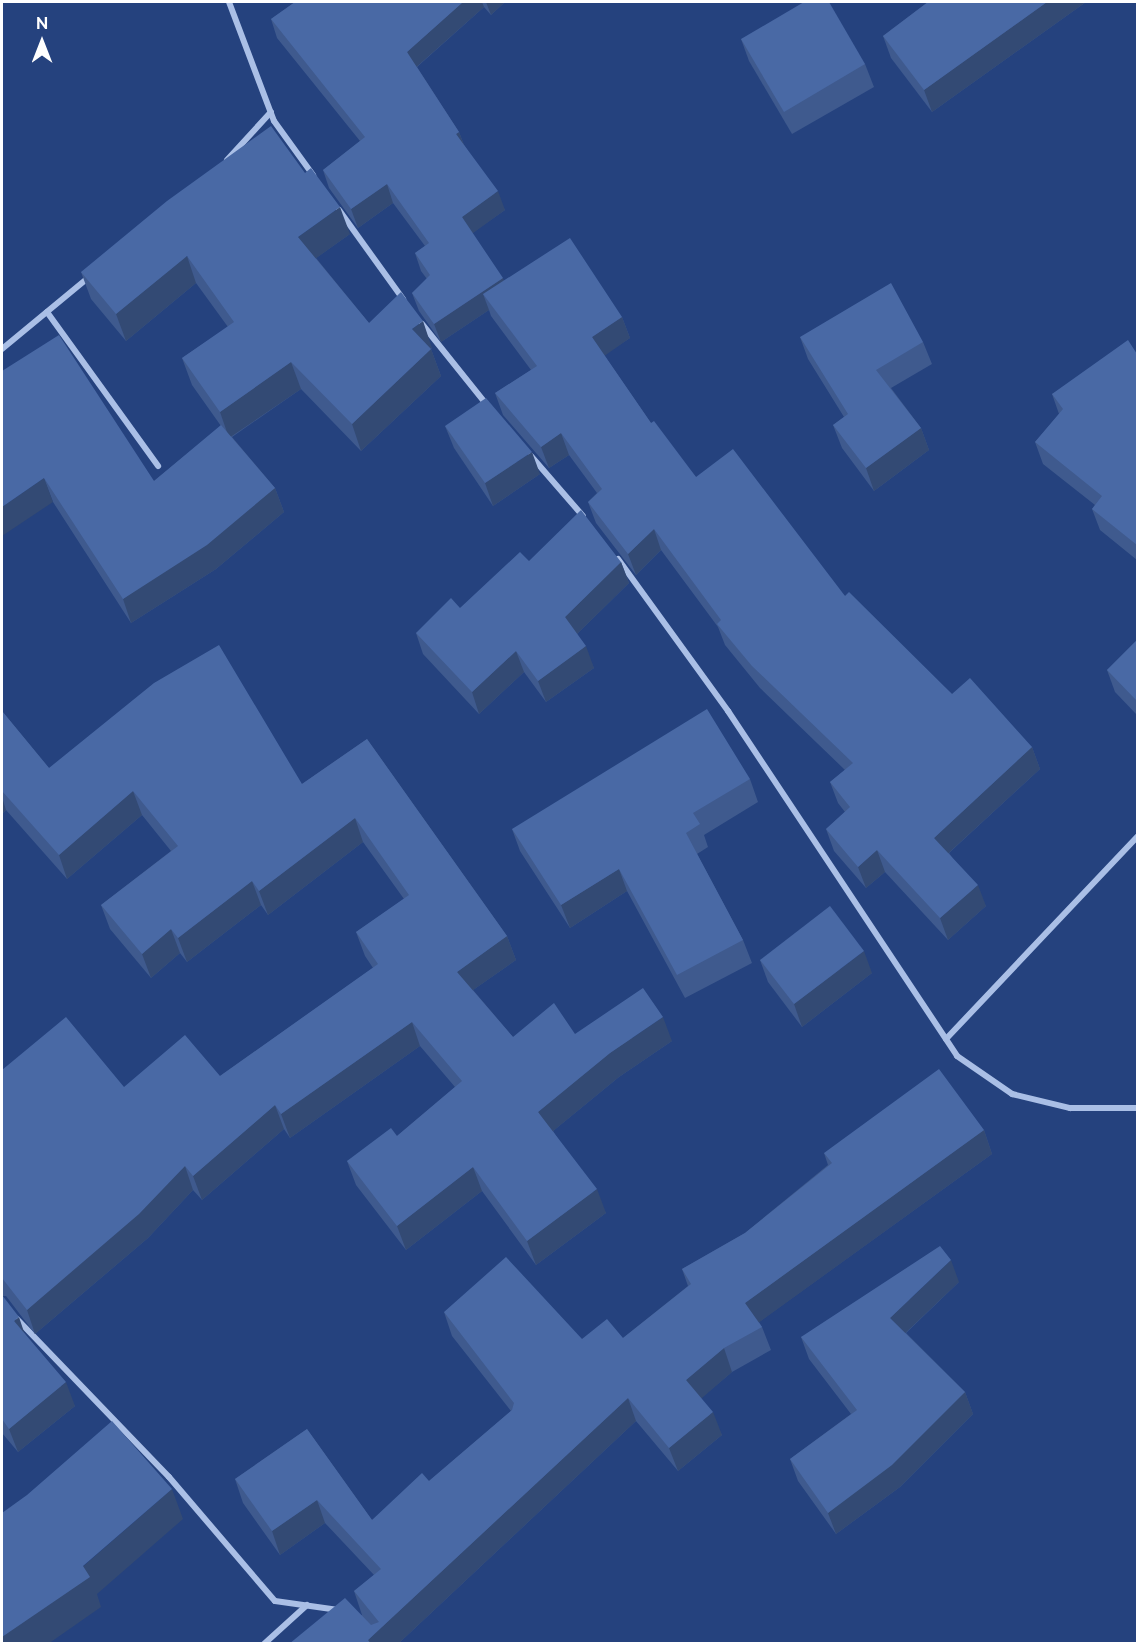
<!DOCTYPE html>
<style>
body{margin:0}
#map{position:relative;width:1139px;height:1645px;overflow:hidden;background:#25427e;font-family:Raleway,sans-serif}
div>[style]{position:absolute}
.street>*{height:6px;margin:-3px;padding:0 3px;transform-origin:3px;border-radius:3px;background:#aabfe6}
.wall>*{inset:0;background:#3f5a8e}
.shaded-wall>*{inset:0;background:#334a74}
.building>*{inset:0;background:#4969a5}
span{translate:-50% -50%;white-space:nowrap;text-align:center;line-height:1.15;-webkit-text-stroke:4.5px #25427e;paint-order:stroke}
.frame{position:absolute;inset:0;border:3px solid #fff;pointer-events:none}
.north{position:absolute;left:12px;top:12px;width:60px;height:60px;-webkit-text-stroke:4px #25427e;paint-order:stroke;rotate:0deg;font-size:16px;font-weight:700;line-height:24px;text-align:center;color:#fff}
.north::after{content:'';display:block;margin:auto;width:21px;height:27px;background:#fff;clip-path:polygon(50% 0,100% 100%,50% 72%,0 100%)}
</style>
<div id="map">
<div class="street">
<div style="left:229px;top:2px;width:127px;rotate:69.3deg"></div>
<div style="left:274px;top:121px;width:67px;rotate:54.2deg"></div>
<div style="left:227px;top:160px;width:65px;rotate:-47.5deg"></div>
<div style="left:339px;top:210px;width:110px;rotate:54.3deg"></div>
<div style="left:47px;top:312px;width:190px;rotate:54.2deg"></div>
<div style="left:422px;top:324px;width:104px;rotate:51.3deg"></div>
<div style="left:2px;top:349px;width:113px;rotate:-39.6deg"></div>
<div style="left:531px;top:456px;width:79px;rotate:49.1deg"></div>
<div style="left:618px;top:559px;width:188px;rotate:54.1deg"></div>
<div style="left:728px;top:711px;width:414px;rotate:56.4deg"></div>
<div style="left:957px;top:1056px;width:67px;rotate:34.6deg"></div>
<div style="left:1012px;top:1094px;width:60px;rotate:13.6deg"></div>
<div style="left:1070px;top:1108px;width:68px"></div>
<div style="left:946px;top:1039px;width:279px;rotate:-46.6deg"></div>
<div style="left:17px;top:1319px;width:219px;rotate:46.1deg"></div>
<div style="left:169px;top:1477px;width:163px;rotate:49.5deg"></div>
<div style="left:275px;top:1601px;width:64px;rotate:8.1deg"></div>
<div style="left:264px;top:1644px;width:58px;rotate:-42.2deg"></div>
</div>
<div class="wall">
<div style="clip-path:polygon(295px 2px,505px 2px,491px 15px,484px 7px,417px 67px,459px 132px,464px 145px,505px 210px,472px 233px,504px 281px,622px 317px,630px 338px,604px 355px,651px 423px,696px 477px,845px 596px,952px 694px,1032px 747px,1040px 769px,949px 853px,986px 906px,948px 940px,885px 872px,866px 888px,834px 851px,826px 829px,845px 812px,838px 803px,830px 782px,845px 770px,760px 688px,725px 645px,718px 627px,661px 550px,636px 575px,596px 523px,588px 502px,597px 493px,569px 455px,549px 468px,503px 415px,495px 393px,531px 370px,491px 316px,489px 310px,441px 342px,419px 311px,412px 293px,427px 279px,421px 271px,415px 253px,425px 246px,393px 203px,358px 228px,329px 188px,323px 170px,360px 141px,277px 38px,271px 19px)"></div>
<div style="clip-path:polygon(928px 2px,1086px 2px,932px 112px,891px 58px,883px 36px)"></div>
<div style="clip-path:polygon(741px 39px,865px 64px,874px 87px,792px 134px,749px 61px)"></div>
<div style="clip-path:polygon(350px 234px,316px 258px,369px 323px,432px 348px,431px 349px,441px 376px,361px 451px,301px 389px,232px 437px,275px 488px,284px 512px,216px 569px,131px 623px,53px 502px,2px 371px,154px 481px,221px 426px,192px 385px,182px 358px,228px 327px,196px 283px,126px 341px,91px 299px,81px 272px)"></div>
<div style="clip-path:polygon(800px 337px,923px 342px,932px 364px,891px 388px,921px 428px,929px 450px,874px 491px,842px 448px,833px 425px,844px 417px,808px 359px)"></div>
<div style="clip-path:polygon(1137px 354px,1137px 560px,1100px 530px,1092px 509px,1095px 505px,1043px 464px,1035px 442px,1059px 414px,1052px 394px)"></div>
<div style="clip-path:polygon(445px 426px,540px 474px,493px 506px,454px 448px)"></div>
<div style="clip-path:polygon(529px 561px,621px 562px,629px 583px,577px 634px,594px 668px,546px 702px,524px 672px,479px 714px,423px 654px,416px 633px,460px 608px)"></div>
<div style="clip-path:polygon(1137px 640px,1137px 715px,1115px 692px,1107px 670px)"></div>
<div style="clip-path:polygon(2px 711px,49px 768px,302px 784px,367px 739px,507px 936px,516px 960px,473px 990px,513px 1037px,575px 1034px,672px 1041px,619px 1077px,553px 1131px,606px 1213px,536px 1265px,482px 1191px,406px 1250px,356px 1185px,347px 1161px,397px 1136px,455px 1087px,420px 1046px,290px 1138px,284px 1129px,202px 1200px,193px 1190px,148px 1238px,35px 1334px,6px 1296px,2px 1296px,25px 1334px,75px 1406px,18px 1452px,2px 1433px,2px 1070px,124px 1087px,220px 1076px,373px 968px,365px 956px,356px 932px,404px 899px,363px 842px,268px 915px,261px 905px,187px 962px,180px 953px,151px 978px,110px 929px,101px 905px,171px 851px,142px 815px,67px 879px,6px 810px,2px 814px)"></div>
<div style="clip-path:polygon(750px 779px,758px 802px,704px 835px,708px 847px,697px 854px,743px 940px,752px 963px,685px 998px,627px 891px,570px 928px,520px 851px,512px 829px)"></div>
<div style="clip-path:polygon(760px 960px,872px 973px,802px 1027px,768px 982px)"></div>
<div style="clip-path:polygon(984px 1130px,992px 1154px,759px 1322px,762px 1327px,771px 1350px,732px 1372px,701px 1398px,722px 1435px,678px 1471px,636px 1421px,398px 1644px,289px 1644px,362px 1615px,354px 1591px,374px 1575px,325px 1523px,280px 1555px,243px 1503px,235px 1479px,307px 1429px,372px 1520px,429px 1481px,511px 1411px,452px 1336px,444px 1312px,582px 1339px,623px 1338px,688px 1286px,682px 1269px,745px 1233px,828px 1165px,824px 1153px)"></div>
<div style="clip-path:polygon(959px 1282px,906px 1333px,965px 1392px,973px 1414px,900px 1487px,836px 1534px,798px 1481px,790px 1459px,851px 1414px,809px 1359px,801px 1337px)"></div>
</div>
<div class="shaded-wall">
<div style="clip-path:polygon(463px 2px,482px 2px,484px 7px,413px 70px,407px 52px)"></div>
<div style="clip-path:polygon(486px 2px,505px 2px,491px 15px)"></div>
<div style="clip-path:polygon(1047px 2px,1086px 2px,932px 112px,924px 90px)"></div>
<div style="clip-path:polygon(459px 132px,466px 150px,456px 134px)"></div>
<div style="clip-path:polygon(387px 184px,393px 203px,358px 228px,351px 209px)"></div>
<div style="clip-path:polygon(498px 191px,505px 210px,469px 236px,462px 217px)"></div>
<div style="clip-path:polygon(340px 207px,350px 234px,308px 264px,298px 237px)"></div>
<div style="clip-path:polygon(187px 256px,196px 283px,126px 341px,116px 314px)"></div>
<div style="clip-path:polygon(503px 278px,509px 297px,483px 294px,489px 310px,441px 342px,434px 324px)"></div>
<div style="clip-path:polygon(622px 317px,630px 338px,600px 359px,592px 337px)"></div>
<div style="clip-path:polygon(423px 321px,432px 348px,421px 355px,412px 329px)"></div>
<div style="clip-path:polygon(431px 349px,441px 376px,361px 451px,352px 424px)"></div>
<div style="clip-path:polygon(291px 362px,301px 389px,229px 438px,220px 412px)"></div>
<div style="clip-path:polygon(921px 428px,929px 450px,874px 491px,866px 468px)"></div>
<div style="clip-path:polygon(561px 433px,569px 455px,549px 468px,541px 447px)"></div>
<div style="clip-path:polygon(532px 452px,540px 474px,493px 506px,485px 483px)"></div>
<div style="clip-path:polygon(44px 478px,53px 502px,2px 536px,2px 507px)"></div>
<div style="clip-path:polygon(275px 488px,284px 512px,216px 569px,131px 623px,123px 599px)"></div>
<div style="clip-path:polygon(654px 529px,661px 550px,636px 575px,628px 554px)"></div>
<div style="clip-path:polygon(621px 562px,629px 583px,573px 638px,565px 617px)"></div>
<div style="clip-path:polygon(586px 646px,594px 668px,546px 702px,538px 681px)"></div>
<div style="clip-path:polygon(516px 651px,524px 672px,479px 714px,472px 692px)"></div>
<div style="clip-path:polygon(1032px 747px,1040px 769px,942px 859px,934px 838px)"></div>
<div style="clip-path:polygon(133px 791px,142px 815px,67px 879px,59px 855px)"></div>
<div style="clip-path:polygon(2px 797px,6px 810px,2px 814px)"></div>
<div style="clip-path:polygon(355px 818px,363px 842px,268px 915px,259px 891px)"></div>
<div style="clip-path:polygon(877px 850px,885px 872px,866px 888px,858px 867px)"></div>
<div style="clip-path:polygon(619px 869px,627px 891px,570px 928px,561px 905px)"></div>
<div style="clip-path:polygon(252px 881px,261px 905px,187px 962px,178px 938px)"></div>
<div style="clip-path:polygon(978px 885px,986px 906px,948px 940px,940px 918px)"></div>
<div style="clip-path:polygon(171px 929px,180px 953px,151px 978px,142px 954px)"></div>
<div style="clip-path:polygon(507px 936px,516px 960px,466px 995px,457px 972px)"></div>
<div style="clip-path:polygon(864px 951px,872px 973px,802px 1027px,794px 1004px)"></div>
<div style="clip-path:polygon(663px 1017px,672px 1041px,619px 1077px,547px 1136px,538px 1112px,610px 1053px)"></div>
<div style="clip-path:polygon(412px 1022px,420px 1046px,290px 1138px,281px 1114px)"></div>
<div style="clip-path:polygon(275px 1105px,284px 1129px,202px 1200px,193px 1176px)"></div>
<div style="clip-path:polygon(984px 1130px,992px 1154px,754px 1326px,745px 1303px)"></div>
<div style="clip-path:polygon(185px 1166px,193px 1190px,148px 1238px,35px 1334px,27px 1310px)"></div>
<div style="clip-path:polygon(473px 1167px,482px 1191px,406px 1250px,397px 1226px)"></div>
<div style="clip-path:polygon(597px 1189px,606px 1213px,536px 1265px,527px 1241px)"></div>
<div style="clip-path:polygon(951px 1260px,959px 1282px,898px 1340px,890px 1318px)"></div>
<div style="clip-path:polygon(19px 1317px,27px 1341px,14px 1321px)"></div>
<div style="clip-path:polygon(724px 1348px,732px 1372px,695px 1404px,686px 1380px)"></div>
<div style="clip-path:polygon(66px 1382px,75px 1406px,18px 1452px,9px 1429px)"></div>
<div style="clip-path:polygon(965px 1392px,973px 1414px,900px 1487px,836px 1534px,828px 1513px)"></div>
<div style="clip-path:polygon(628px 1398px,636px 1421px,398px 1644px,369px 1644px,368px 1640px)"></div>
<div style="clip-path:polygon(713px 1412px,722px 1435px,678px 1471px,669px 1448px)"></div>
<div style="clip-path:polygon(172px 1489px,183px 1519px,97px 1594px,101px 1607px,48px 1644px,2px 1644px,2px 1637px)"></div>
<div style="clip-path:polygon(317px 1500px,325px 1523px,280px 1555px,272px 1531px)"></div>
</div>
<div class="building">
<div style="clip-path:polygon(295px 2px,463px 2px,407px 52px,459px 132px,456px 134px,498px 191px,462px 217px,503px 278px,434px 324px,412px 293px,430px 275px,415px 253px,429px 243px,387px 184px,351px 209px,323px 170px,365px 137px,271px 19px)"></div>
<div style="clip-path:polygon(804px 2px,829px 2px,865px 64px,784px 112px,741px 39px)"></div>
<div style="clip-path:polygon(928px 2px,1047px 2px,924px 90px,883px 36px)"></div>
<div style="clip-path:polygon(271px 126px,305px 173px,311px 168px,340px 207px,298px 237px,369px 323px,401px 292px,423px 321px,412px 329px,431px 349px,352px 424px,291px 362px,220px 412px,182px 358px,234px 322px,187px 256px,116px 314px,81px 272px,167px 201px)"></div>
<div style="clip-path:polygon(570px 238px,622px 317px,592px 337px,651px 423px,654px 421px,696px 477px,733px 449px,845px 596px,849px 592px,952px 694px,970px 678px,1032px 747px,934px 838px,978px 885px,940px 918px,877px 850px,858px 867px,826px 829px,850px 807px,830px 782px,853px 763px,752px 666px,717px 624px,721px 620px,654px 529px,628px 554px,588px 502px,602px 489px,561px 433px,541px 447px,495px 393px,537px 366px,483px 294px)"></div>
<div style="clip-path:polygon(891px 283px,923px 342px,876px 370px,921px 428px,866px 468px,833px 425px,848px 414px,800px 337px)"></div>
<div style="clip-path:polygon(59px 335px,154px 481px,221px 425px,275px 488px,207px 545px,123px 599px,44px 478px,2px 507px,2px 371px)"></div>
<div style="clip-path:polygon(1128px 340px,1137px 354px,1137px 545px,1092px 509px,1102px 496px,1035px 442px,1063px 409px,1052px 394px)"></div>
<div style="clip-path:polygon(486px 398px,532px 452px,485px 483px,445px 426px)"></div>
<div style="clip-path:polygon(581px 510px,621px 562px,565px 617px,586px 646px,538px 681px,516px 651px,472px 692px,416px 633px,451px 598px,460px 608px,520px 552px,529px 561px)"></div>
<div style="clip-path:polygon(1137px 640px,1137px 701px,1107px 670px)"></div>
<div style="clip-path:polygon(219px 645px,302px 784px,367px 739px,507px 936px,457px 972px,513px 1037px,554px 1003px,575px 1034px,643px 988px,663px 1017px,610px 1053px,538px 1112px,597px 1189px,527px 1241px,473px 1167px,397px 1226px,347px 1161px,391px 1128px,397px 1136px,462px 1081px,412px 1022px,281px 1114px,275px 1105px,193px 1176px,185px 1166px,139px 1214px,27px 1310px,2px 1278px,2px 1070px,66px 1017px,124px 1087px,185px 1035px,220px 1076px,378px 964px,356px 932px,409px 895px,355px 818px,259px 891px,252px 881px,178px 938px,171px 929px,142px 954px,101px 905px,178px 846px,133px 791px,59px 855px,2px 791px,2px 711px,49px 768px,154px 683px)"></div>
<div style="clip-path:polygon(707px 709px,750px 779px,693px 813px,700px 824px,686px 833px,743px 940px,677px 975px,619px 869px,561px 905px,512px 829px)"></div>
<div style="clip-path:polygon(830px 906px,864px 951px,794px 1004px,760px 960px)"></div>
<div style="clip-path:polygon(939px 1069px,984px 1130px,745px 1303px,762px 1327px,724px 1348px,686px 1380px,713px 1412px,669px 1448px,628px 1398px,368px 1640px,371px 1644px,289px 1644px,345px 1598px,371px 1625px,379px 1622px,354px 1591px,381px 1569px,317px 1500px,272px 1531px,235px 1479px,307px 1429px,372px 1520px,422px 1473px,429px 1481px,512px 1410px,514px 1403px,444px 1312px,506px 1257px,582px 1339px,607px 1319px,623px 1338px,691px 1284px,682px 1269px,745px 1233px,832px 1163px,824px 1153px)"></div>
<div style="clip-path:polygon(940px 1246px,951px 1260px,890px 1318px,965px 1392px,892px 1465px,828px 1513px,790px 1459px,857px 1410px,801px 1337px)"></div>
<div style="clip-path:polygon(2px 1295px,19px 1317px,14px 1321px,66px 1382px,9px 1429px,2px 1419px)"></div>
<div style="clip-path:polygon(112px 1421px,172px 1489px,83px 1566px,90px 1577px,2px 1637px,2px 1513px,27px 1495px)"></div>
</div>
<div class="frame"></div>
<div class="north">N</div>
</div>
